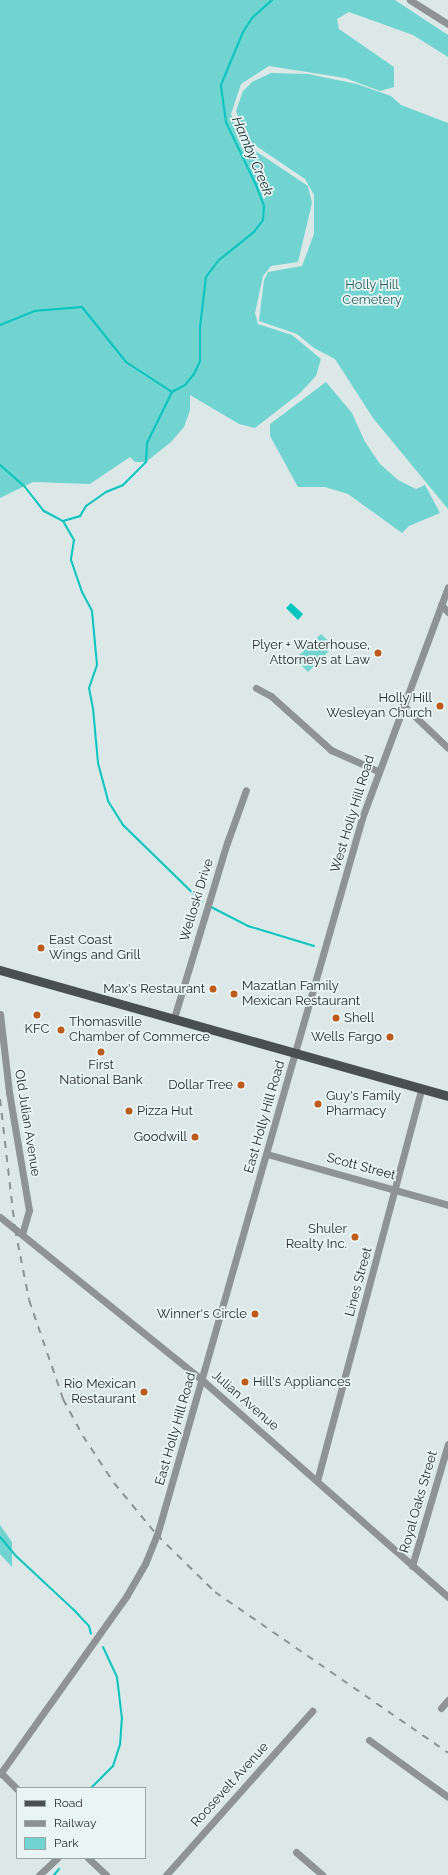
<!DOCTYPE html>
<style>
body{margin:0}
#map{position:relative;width:448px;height:1875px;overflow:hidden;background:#dce8e7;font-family:Raleway,sans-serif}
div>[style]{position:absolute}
.green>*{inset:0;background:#72d4d0}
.water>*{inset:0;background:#03c4bf}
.stream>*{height:2px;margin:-1px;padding:0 1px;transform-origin:1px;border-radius:1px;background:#03c4bf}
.minor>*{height:7px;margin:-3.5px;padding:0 3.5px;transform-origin:3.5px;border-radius:3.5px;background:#8e9393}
.major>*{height:9px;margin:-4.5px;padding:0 4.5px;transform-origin:4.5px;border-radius:4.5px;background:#495150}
.rail>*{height:2px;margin-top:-1px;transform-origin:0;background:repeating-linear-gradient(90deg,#8a9292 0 7px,transparent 0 14px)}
.dots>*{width:11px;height:11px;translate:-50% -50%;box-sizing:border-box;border:2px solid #e9f5f4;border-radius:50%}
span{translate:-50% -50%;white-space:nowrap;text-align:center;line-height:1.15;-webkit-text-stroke:3.5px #e9f5f4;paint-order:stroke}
.park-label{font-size:13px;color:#22605d}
.poi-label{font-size:13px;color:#272c2c}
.right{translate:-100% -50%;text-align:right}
.left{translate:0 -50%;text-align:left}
.street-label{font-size:13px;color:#272c2c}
.water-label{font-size:14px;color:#1a3332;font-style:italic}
.legend{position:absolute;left:16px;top:1787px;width:130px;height:72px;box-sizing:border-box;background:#e9f5f4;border:1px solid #9ba5a4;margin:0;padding:5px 7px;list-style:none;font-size:12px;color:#272c2c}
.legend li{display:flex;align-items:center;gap:8px;height:20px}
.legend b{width:20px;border:1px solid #9ba5a4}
</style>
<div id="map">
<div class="green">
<div style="clip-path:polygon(0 0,395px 0,448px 35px,448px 57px,413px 35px,349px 12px,337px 19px,339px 29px,394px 67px,394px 87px,380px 91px,345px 78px,269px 66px,241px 84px,231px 114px,242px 142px,308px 186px,312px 203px,298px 262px,271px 266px,263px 276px,255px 313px,258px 324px,292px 335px,321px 359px,316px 376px,300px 393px,255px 428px,239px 424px,190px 395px,190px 410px,184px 427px,171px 442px,146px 462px,135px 462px,130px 457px,90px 484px,33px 482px,0 498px)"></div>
<div style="clip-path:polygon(271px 73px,308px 74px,357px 84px,391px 96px,401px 105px,448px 123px,448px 509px,373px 418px,335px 359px,314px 348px,297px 334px,259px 321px,264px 280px,268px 272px,302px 266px,314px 234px,314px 195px,305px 179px,246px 139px,236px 111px,243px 91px,252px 82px)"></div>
<div style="clip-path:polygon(326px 382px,352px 413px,365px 442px,380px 464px,398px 480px,416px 489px,425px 485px,440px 513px,409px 526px,402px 533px,348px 494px,325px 487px,298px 487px,270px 436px,270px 424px)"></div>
<div style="clip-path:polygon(321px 634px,334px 646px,308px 672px,295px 659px)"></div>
<div style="clip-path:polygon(0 1525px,12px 1542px,12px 1567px,0 1554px)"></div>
</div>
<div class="water">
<div style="clip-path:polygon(291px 603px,303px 614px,298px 620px,286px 608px)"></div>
</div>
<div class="stream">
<div style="left:0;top:325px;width:37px;rotate:-22deg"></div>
<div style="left:34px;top:311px;width:48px;rotate:-4.8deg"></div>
<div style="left:82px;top:307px;width:70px;rotate:51.3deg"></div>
<div style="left:126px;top:362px;width:55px;rotate:33.1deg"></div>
<div style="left:0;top:465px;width:33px;rotate:41deg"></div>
<div style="left:25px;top:487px;width:31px;rotate:52deg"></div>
<div style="left:44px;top:511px;width:21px;rotate:28deg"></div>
<div style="left:63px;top:521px;width:18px;rotate:-16deg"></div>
<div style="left:80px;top:516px;width:12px;rotate:-59deg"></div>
<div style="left:86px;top:506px;width:24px;rotate:-35deg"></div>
<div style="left:106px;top:492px;width:18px;rotate:-22deg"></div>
<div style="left:123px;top:485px;width:33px;rotate:-45deg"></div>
<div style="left:146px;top:462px;width:19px;rotate:-87deg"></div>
<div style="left:147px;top:443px;width:57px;rotate:-63.9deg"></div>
<div style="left:172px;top:392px;width:15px;rotate:-28deg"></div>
<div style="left:185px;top:385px;width:14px;rotate:-51deg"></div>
<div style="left:194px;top:374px;width:14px;rotate:-65deg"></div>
<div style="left:200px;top:361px;width:34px;rotate:-90deg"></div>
<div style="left:200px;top:327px;width:50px;rotate:-83.2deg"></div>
<div style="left:206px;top:277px;width:21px;rotate:-53deg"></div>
<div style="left:219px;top:260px;width:45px;rotate:-38.7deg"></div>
<div style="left:254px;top:232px;width:15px;rotate:-53deg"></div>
<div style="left:263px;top:220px;width:14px;rotate:-86deg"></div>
<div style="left:264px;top:206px;width:22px;rotate:-111deg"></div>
<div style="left:256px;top:185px;width:70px;rotate:-115.5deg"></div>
<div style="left:226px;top:122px;width:37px;rotate:-98deg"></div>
<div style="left:221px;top:85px;width:57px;rotate:-67.5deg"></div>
<div style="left:243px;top:32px;width:17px;rotate:-57deg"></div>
<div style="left:252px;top:18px;width:27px;rotate:-42deg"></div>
<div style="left:63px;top:521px;width:22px;rotate:60deg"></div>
<div style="left:74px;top:540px;width:20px;rotate:99deg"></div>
<div style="left:71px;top:560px;width:34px;rotate:71deg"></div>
<div style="left:82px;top:592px;width:21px;rotate:62deg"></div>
<div style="left:92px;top:611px;width:54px;rotate:84.7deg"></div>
<div style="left:97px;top:665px;width:24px;rotate:109deg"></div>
<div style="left:89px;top:688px;width:20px;rotate:79deg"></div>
<div style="left:93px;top:708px;width:55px;rotate:84.8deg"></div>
<div style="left:98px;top:763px;width:39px;rotate:75deg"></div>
<div style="left:108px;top:801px;width:28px;rotate:58deg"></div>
<div style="left:123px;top:825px;width:110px;rotate:44.3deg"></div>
<div style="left:211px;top:907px;width:42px;rotate:27.2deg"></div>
<div style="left:248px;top:926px;width:69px;rotate:16.9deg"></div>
<div style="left:0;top:1537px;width:25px;rotate:50deg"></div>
<div style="left:16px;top:1556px;width:79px;rotate:43deg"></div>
<div style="left:74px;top:1610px;width:22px;rotate:47deg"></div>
<div style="left:89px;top:1626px;width:8px;rotate:76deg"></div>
<div style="left:91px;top:1788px;width:31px;rotate:-45deg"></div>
<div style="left:113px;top:1766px;width:22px;rotate:-72deg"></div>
<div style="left:120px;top:1745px;width:26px;rotate:-86deg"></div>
<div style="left:122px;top:1719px;width:42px;rotate:-96.8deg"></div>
<div style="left:117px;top:1677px;width:33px;rotate:-115deg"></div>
<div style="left:54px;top:1875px;width:8px;rotate:-50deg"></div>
</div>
<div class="minor">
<div style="left:410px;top:0;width:45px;rotate:32.3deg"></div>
<div style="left:441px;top:605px;width:10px;rotate:45deg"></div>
<div style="left:256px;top:688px;width:17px;rotate:28deg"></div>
<div style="left:271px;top:696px;width:81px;rotate:42deg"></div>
<div style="left:331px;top:750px;width:51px;rotate:24.1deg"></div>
<div style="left:403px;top:705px;width:62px;rotate:43.7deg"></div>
<div style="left:0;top:1014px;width:79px;rotate:83.4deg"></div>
<div style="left:9px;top:1092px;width:120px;rotate:80.4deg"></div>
<div style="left:29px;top:1210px;width:25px;rotate:106deg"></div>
<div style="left:174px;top:1018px;width:183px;rotate:-73.2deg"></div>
<div style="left:227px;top:843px;width:56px;rotate:-70.3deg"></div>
<div style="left:267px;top:1154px;width:188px;rotate:15.7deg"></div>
<div style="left:0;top:1217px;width:260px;rotate:38.9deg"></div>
<div style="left:202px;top:1380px;width:328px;rotate:41.4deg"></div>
<div style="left:317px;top:1481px;width:406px;rotate:-75.1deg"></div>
<div style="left:412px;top:1566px;width:127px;rotate:-73.6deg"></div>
<div style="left:441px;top:1708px;width:11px;rotate:-49deg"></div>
<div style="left:369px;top:1740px;width:97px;rotate:35.8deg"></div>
<div style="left:0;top:1772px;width:24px;rotate:45deg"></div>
<div style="left:0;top:1774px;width:219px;rotate:-54.6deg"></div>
<div style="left:127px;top:1595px;width:36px;rotate:-60deg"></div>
<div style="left:145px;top:1564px;width:31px;rotate:-68deg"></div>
<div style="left:157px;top:1535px;width:746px;rotate:-74.04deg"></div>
<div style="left:362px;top:818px;width:246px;rotate:-69.6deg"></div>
<div style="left:296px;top:1852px;width:35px;rotate:41deg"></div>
<div style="left:88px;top:1858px;width:25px;rotate:43deg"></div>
<div style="left:39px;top:1875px;width:25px;rotate:-43deg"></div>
<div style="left:166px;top:1875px;width:220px;rotate:-48.3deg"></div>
</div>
<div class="major">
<div style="left:0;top:970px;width:465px;rotate:15.7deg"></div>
</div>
<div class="rail">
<div style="left:0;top:1099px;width:131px;rotate:83.4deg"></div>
<div style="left:15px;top:1229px;width:72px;rotate:78.8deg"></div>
<div style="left:29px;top:1300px;width:105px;rotate:71deg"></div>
<div style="left:63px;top:1399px;width:42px;rotate:61.6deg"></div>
<div style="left:83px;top:1436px;width:56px;rotate:56.6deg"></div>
<div style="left:114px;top:1483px;width:67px;rotate:50.4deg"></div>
<div style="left:157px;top:1535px;width:81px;rotate:44.5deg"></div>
<div style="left:215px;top:1592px;width:283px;rotate:34.6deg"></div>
</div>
<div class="dots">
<div style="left:378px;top:653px;background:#bc5b1b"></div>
<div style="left:440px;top:706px;background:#bc5b1b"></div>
<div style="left:41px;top:948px;background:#bc5b1b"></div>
<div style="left:213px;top:989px;background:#bc5b1b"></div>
<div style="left:234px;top:994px;background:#bc5b1b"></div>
<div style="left:37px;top:1015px;background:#bc5b1b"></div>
<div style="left:336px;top:1018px;background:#bc5b1b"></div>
<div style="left:61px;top:1030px;background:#bc5b1b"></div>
<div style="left:390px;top:1037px;background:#bc5b1b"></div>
<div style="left:101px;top:1052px;background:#bc5b1b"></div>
<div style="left:241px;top:1085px;background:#bc5b1b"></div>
<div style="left:318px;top:1104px;background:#bc5b1b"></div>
<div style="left:129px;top:1111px;background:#bc5b1b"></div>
<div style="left:195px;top:1137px;background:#bc5b1b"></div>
<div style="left:355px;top:1237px;background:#bc5b1b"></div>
<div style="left:255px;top:1314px;background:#bc5b1b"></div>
<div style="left:245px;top:1382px;background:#bc5b1b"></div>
<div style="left:144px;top:1392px;background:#bc5b1b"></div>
</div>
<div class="park-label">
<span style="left:372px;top:293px">Holly Hill<br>Cemetery</span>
</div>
<div class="poi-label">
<span class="right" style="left:370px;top:653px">Plyer + Waterhouse,<br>Attorneys at Law</span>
<span class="right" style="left:432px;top:706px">Holly Hill<br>Wesleyan Church</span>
<span class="left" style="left:49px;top:948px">East Coast<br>Wings and Grill</span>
<span class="left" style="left:242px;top:994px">Mazatlan Family<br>Mexican Restaurant</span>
<span class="right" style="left:205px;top:989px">Max's Restaurant</span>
<span class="left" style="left:344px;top:1018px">Shell</span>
<span class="left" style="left:69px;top:1030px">Thomasville<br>Chamber of Commerce</span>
<span style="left:37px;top:1029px">KFC</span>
<span class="right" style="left:382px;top:1037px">Wells Fargo</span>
<span style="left:101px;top:1073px">First<br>National Bank</span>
<span class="right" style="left:233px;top:1085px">Dollar Tree</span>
<span class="left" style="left:326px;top:1104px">Guy's Family<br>Pharmacy</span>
<span class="left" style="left:137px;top:1111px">Pizza Hut</span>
<span class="right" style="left:187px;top:1137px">Goodwill</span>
<span class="right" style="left:347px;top:1237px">Shuler<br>Realty Inc.</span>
<span class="right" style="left:247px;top:1314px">Winner's Circle</span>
<span class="left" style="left:253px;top:1382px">Hill's Appliances</span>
<span class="right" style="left:136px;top:1392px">Rio Mexican<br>Restaurant</span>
</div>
<div class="street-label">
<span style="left:353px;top:814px;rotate:-73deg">West Holly Hill Road</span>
<span style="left:197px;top:900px;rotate:-73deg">Welloski Drive</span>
<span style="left:265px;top:1117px;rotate:-74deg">East Holly Hill Road</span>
<span style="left:27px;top:1123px;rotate:81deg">Old Julian Avenue</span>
<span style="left:361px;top:1167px;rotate:15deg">Scott Street</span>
<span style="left:359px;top:1282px;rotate:-75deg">Lines Street</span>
<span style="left:245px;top:1401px;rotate:41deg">Julian Avenue</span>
<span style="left:176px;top:1429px;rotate:-74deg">East Holly Hill Road</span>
<span style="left:419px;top:1502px;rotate:-74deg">Royal Oaks Street</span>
<span style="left:230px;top:1785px;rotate:-48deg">Roosevelt Avenue</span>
</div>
<div class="water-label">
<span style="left:253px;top:156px;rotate:67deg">Hamby Creek</span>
</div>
<ul class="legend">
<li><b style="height:5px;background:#495150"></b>Road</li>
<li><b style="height:5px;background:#8a9292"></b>Railway</li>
<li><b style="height:11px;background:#72d4d0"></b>Park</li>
</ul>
</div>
